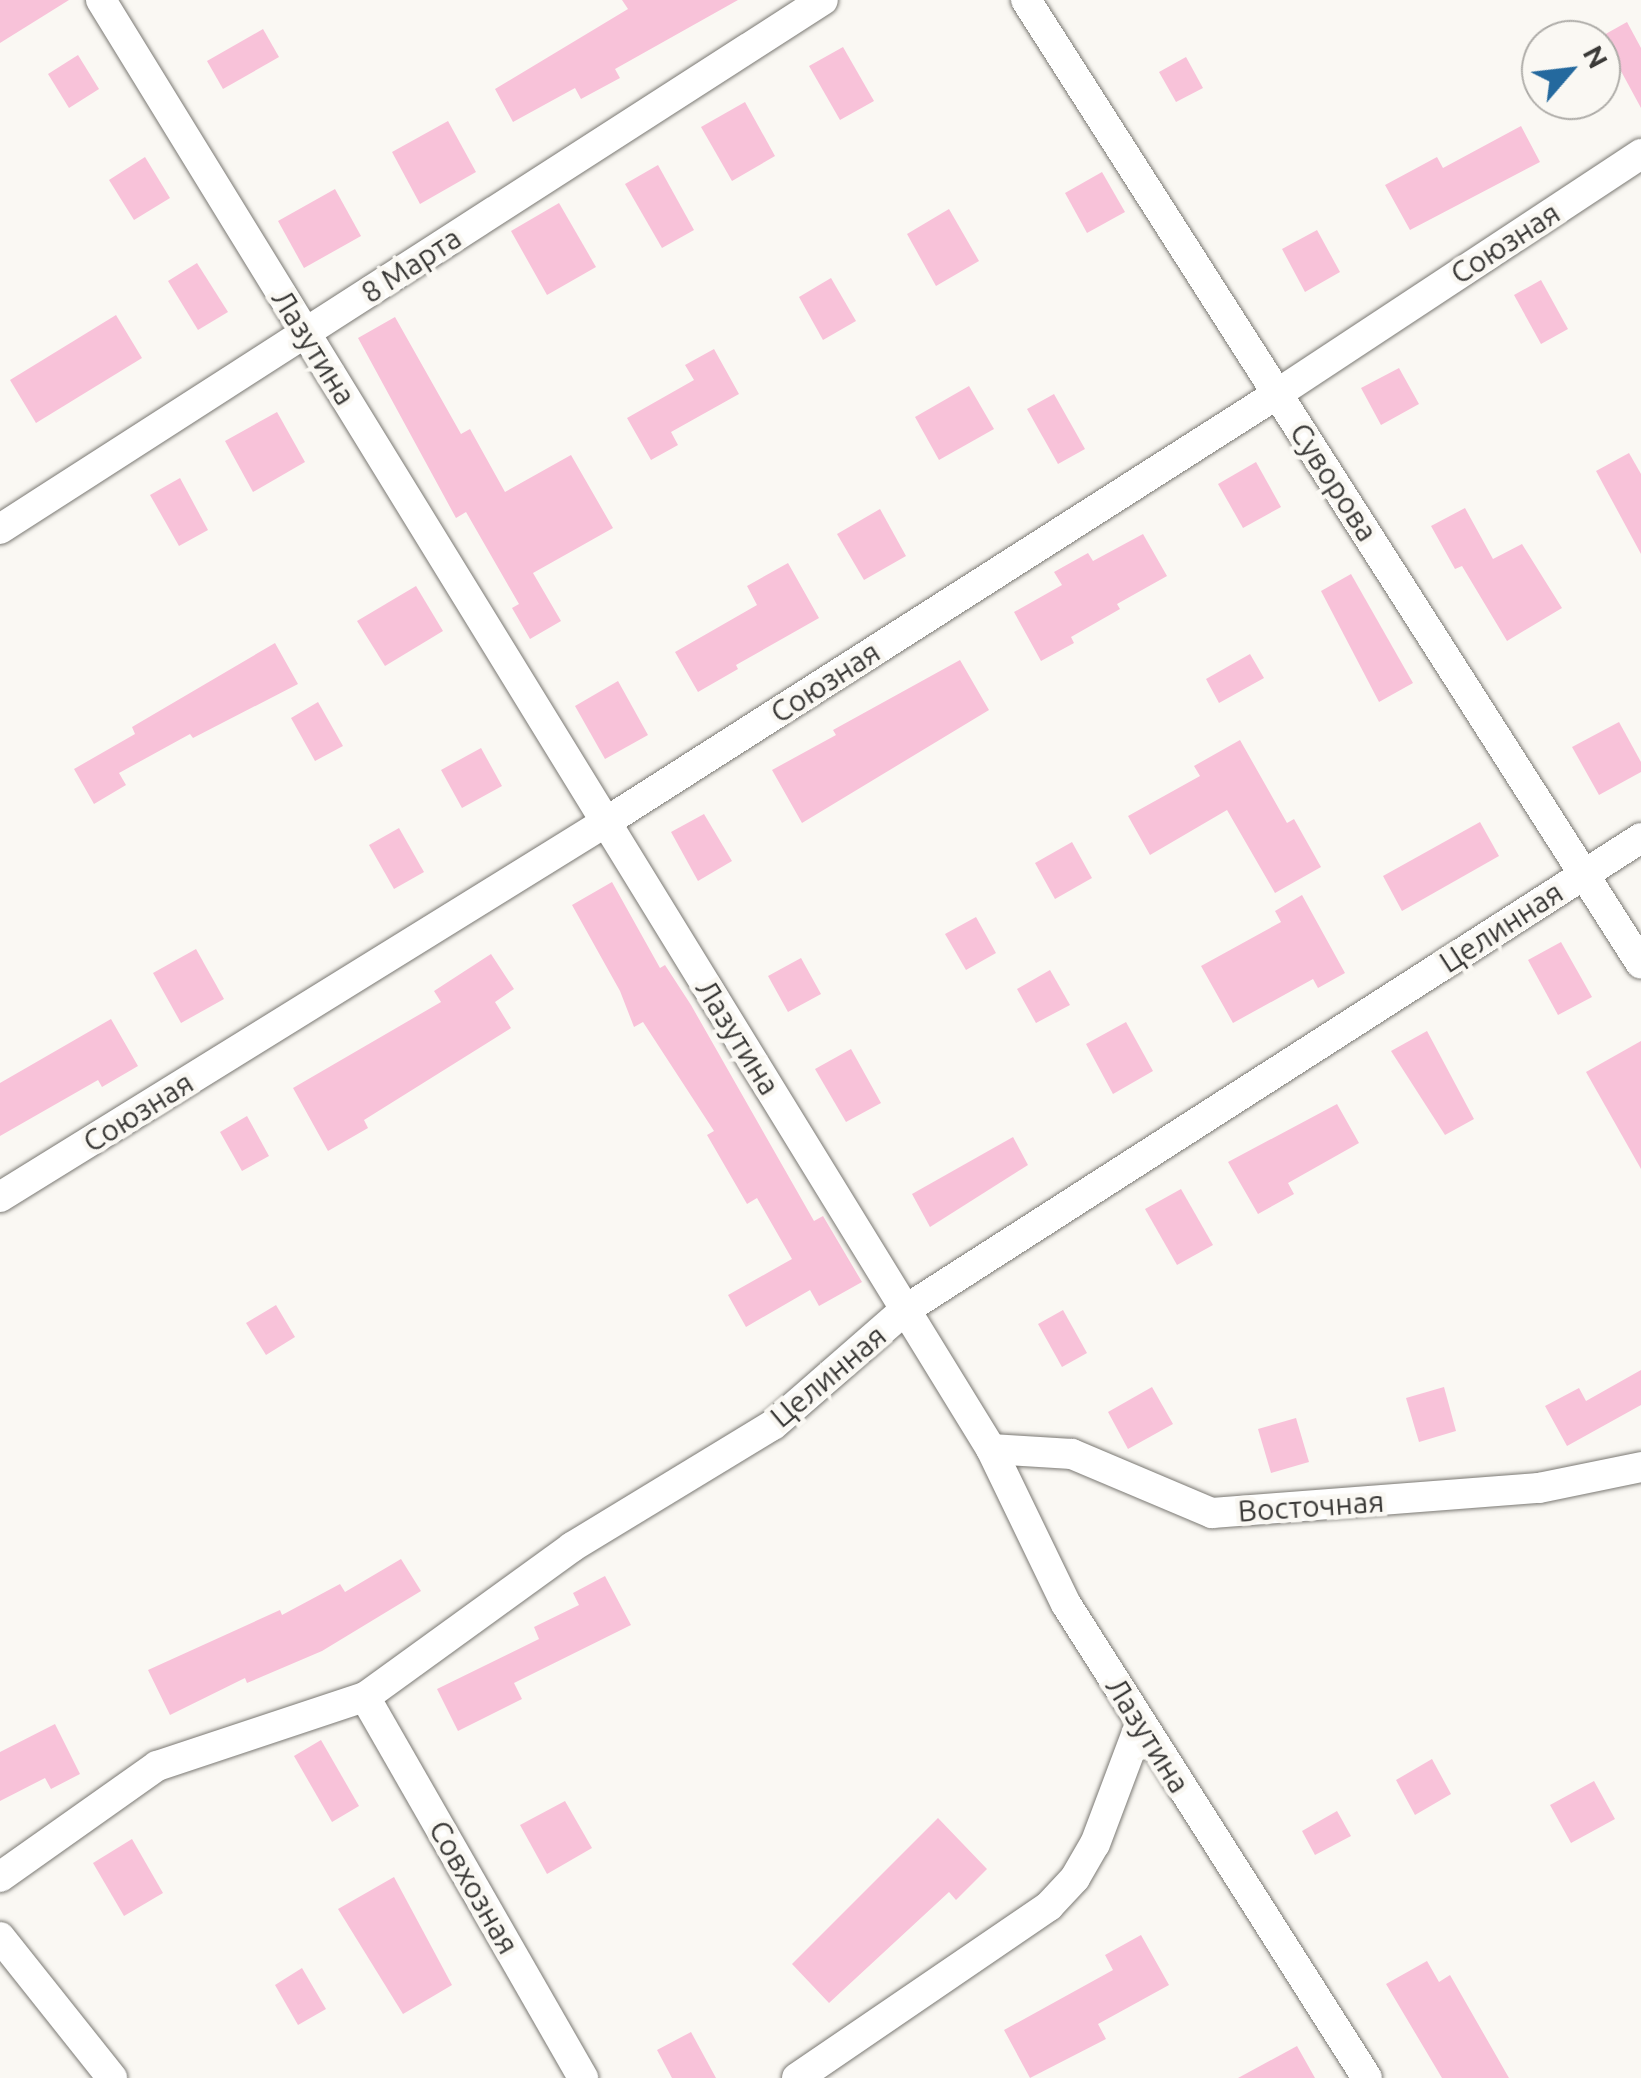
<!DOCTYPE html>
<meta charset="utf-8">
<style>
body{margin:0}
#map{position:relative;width:1641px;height:2078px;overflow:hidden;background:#faf8f3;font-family:Ubuntu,sans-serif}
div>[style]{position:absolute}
.building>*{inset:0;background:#f8c2d9}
.roads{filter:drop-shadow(0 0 2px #7b7974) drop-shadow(0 0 2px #7b7974)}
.street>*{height:30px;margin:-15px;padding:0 15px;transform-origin:15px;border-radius:15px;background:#fff}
span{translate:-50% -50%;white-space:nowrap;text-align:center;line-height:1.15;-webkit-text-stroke:9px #faf8f3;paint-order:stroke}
.street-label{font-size:30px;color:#3b3a38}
.north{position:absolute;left:1521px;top:20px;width:100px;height:100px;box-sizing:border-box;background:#faf8f3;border:2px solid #aeaca8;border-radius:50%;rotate:62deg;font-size:28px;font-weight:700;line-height:40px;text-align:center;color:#3b3a38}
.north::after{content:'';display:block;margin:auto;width:35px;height:45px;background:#24699e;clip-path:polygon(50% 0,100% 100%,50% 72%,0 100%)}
</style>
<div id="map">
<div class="building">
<div style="clip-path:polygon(0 0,69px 0,0 43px)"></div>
<div style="clip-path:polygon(622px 0,738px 0,615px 69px,620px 78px,581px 99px,575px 88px,513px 122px,495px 89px,628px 9px)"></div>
<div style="clip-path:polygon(1627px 22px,1641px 48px,1641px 108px,1602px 36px)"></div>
<div style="clip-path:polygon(263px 29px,279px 57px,223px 89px,207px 61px)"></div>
<div style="clip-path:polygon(843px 47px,874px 101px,840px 120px,809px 66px)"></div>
<div style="clip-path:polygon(78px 55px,99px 89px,69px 108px,48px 74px)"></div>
<div style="clip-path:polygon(1186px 57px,1203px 88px,1176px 102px,1159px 72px)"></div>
<div style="clip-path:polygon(745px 102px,775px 156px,732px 181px,701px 127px)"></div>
<div style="clip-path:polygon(448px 121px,476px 172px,420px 204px,392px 152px)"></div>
<div style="clip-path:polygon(1521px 126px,1540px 162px,1410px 230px,1385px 185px,1437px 157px,1443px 168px)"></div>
<div style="clip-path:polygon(145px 157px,170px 198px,134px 220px,109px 180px)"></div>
<div style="clip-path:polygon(658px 165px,694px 230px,662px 248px,625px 184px)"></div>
<div style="clip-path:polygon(1102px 172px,1125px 212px,1087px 233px,1065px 193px)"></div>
<div style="clip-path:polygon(335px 189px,361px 236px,304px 268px,278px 221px)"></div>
<div style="clip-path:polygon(559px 203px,596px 267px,547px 295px,511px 231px)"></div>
<div style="clip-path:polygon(949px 209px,979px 261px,936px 286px,907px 234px)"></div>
<div style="clip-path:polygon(1317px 230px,1340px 272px,1305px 292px,1282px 249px)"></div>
<div style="clip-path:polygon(197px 263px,228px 312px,198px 330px,168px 281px)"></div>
<div style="clip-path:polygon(831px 278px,856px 321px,823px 340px,799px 297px)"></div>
<div style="clip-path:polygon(1541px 280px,1568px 329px,1541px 344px,1514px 295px)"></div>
<div style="clip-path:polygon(116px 315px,142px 358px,36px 423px,10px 380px)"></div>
<div style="clip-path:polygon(395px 317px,461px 434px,470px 429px,505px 492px,571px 455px,613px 528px,533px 573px,561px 621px,530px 639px,512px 608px,519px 604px,466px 512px,456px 518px,358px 338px)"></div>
<div style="clip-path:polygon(714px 349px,739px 394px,671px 432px,678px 445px,651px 460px,627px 418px,694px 380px,685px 365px)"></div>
<div style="clip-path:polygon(1399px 368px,1419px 404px,1381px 425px,1361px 388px)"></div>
<div style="clip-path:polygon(969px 386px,994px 429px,939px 460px,915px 417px)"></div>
<div style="clip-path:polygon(1054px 394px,1085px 449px,1058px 464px,1027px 409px)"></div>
<div style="clip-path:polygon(277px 412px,305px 462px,253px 492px,225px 441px)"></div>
<div style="clip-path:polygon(1629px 453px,1641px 474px,1641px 554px,1596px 471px)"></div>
<div style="clip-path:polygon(1256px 462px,1281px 507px,1243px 528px,1218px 484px)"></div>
<div style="clip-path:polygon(180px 478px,208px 530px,179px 546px,150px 495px)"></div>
<div style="clip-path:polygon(1465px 508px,1493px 559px,1522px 544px,1562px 608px,1507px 641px,1462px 566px,1455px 569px,1431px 526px)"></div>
<div style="clip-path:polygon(880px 509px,906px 556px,864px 580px,837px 534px)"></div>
<div style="clip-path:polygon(1143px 534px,1167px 576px,1117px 604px,1120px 609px,1071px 637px,1074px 643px,1041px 661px,1014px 612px,1062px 585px,1054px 572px,1088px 553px,1093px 561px)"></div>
<div style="clip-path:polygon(788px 563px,819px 618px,736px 665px,738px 669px,698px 692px,675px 652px,757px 605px,747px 586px)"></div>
<div style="clip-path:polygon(1351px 574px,1413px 683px,1379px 702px,1321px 591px)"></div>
<div style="clip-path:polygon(416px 586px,443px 631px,385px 666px,357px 621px)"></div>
<div style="clip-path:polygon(275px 643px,298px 684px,193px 738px,190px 734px,119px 773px,126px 785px,94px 804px,74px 769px,135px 734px,132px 727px)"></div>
<div style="clip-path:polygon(1250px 654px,1264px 678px,1219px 703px,1206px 679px)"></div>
<div style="clip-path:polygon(960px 660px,989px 710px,802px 823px,772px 770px,836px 735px,833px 730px)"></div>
<div style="clip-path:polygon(618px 681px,648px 735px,605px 759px,575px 706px)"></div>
<div style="clip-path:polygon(318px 702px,343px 746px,315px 761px,291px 718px)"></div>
<div style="clip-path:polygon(1619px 722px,1641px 762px,1641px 772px,1599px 795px,1572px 747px)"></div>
<div style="clip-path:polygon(1240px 740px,1287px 823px,1294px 819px,1321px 867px,1275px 893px,1227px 810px,1150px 855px,1128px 816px,1200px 776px,1194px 766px)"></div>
<div style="clip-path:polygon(481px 748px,502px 786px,462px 808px,441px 770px)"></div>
<div style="clip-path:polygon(704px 814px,732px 861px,698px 881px,671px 832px)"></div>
<div style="clip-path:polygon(1480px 822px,1499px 856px,1402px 911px,1383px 876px)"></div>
<div style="clip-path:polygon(399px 828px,424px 872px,394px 889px,369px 845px)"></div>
<div style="clip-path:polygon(1072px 842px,1092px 878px,1055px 899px,1035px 863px)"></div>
<div style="clip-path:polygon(612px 882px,660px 968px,665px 965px,691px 1005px,814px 1221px,823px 1216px,862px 1282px,819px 1306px,810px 1290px,746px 1327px,728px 1295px,792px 1259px,757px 1198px,747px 1204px,707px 1135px,714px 1131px,643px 1022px,634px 1027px,620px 991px,572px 905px)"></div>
<div style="clip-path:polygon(1302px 895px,1345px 973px,1318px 988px,1313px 979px,1233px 1023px,1201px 966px,1281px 922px,1275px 911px)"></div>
<div style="clip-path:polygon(976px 917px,996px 953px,966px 970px,945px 934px)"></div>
<div style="clip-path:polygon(1561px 942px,1592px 997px,1558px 1015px,1528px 960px)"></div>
<div style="clip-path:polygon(196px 949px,224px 999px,181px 1023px,153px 973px)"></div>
<div style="clip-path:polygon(491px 954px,514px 989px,495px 1002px,511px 1028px,364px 1120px,368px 1128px,328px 1151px,293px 1088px,441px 1002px,434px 991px)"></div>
<div style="clip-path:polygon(801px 958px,821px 994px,788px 1012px,768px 976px)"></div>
<div style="clip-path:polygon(1050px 970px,1070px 1005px,1036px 1023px,1017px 989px)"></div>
<div style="clip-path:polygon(111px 1019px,138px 1066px,102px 1087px,98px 1080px,0 1136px,0 1083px)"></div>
<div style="clip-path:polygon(1126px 1022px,1153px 1071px,1113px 1094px,1086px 1044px)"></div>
<div style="clip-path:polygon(1427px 1031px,1474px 1119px,1445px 1135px,1391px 1051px)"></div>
<div style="clip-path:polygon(1641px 1041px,1641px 1169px,1586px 1072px)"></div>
<div style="clip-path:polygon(851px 1049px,881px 1103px,846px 1122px,815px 1069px)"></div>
<div style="clip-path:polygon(1337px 1104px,1359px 1143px,1288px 1183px,1294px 1194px,1258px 1214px,1228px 1162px)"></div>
<div style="clip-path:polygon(247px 1116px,269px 1156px,242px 1171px,220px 1132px)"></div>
<div style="clip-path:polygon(1013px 1137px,1028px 1165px,930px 1227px,912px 1194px)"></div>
<div style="clip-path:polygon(1181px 1189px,1213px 1245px,1177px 1265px,1145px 1209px)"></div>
<div style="clip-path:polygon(276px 1305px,295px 1337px,266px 1355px,246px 1323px)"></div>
<div style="clip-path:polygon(1063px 1310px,1087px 1353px,1062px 1367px,1038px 1324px)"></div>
<div style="clip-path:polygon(1641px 1370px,1641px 1405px,1567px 1446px,1545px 1406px,1579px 1388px,1586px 1401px)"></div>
<div style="clip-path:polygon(1152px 1387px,1173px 1424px,1128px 1449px,1108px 1412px)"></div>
<div style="clip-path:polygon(1444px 1387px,1456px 1431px,1419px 1442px,1406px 1398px)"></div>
<div style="clip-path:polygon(1296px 1418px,1309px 1462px,1271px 1473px,1258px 1429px)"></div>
<div style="clip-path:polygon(401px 1559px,421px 1591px,322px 1651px,247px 1683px,245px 1678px,170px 1715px,148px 1670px,280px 1610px,282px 1615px,340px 1584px,345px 1592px)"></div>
<div style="clip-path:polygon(605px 1576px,631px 1625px,514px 1683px,522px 1699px,458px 1731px,437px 1689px,539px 1639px,534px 1627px,579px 1605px,573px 1593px)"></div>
<div style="clip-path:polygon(55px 1724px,80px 1774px,51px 1789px,45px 1778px,0 1801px,0 1752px)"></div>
<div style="clip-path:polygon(321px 1740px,359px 1806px,332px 1822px,294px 1756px)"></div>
<div style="clip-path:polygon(1432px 1759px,1451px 1794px,1415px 1815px,1396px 1780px)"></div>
<div style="clip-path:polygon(1594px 1781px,1615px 1819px,1571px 1843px,1550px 1805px)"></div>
<div style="clip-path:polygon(565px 1801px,592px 1848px,547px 1874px,520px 1825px)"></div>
<div style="clip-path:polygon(1337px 1811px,1351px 1836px,1315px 1855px,1302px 1831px)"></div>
<div style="clip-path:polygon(938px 1818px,987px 1869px,956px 1900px,949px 1892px,829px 2003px,792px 1964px)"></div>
<div style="clip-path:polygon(132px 1839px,163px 1893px,124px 1916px,93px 1863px)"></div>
<div style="clip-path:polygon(394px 1877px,452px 1985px,403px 2014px,338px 1909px)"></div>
<div style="clip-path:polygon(1141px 1935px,1169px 1985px,1098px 2024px,1106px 2039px,1030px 2078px,1004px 2030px,1113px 1970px,1105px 1955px)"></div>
<div style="clip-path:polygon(1427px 1961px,1439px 1982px,1450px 1975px,1509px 2078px,1442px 2078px,1386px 1984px)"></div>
<div style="clip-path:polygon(302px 1968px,326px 2009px,298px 2025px,275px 1985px)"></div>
<div style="clip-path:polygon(691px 2032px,716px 2078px,672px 2078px,657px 2050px)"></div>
<div style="clip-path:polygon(1297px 2046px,1315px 2078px,1238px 2078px)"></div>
</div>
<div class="roads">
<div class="street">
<div style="left:101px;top:0;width:1701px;rotate:58.44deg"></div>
<div style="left:991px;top:1449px;width:172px;rotate:64.2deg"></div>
<div style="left:1066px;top:1604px;width:561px;rotate:57.58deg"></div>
<div style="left:1026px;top:0;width:1143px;rotate:57.46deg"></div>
<div style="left:0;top:529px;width:978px;rotate:-32.73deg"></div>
<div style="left:0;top:1197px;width:713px;rotate:-31.75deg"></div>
<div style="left:606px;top:822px;width:796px;rotate:-32.53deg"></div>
<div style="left:1277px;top:394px;width:436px;rotate:-33.4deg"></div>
<div style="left:991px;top:1449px;width:81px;rotate:3.5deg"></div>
<div style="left:1072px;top:1454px;width:152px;rotate:22.9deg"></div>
<div style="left:1212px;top:1513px;width:328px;rotate:-4.4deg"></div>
<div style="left:1539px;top:1488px;width:104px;rotate:-11.6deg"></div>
<div style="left:365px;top:1697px;width:439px;rotate:60.2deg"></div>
<div style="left:0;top:1877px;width:192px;rotate:-35.3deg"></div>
<div style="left:157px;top:1766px;width:219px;rotate:-18.4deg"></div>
<div style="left:365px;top:1697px;width:256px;rotate:-35.9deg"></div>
<div style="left:572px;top:1547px;width:235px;rotate:-31.3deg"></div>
<div style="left:773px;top:1425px;width:175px;rotate:-41.1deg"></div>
<div style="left:905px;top:1310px;width:874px;rotate:-32.67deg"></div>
<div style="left:0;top:1937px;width:180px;rotate:51.5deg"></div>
<div style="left:797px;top:2078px;width:305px;rotate:-34.3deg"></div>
<div style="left:1049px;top:1906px;width:38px;rotate:-47deg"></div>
<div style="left:1075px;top:1878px;width:39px;rotate:-60deg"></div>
<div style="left:1095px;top:1844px;width:128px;rotate:-69.4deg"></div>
</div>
</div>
<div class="street-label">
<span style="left:1505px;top:243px;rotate:-33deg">Союзная</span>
<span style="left:411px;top:265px;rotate:-33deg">8 Марта</span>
<span style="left:314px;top:347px;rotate:58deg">Лазутина</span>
<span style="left:1334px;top:482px;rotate:57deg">Суворова</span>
<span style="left:825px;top:682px;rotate:-33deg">Союзная</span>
<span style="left:1501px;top:927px;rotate:-33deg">Целинная</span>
<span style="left:738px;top:1037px;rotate:58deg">Лазутина</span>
<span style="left:138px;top:1112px;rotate:-32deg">Союзная</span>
<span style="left:828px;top:1376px;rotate:-40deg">Целинная</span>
<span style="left:1311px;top:1506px;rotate:-4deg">Восточная</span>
<span style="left:1148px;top:1735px;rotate:58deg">Лазутина</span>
<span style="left:474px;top:1887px;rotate:60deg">Совхозная</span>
</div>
<div class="north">N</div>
</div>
